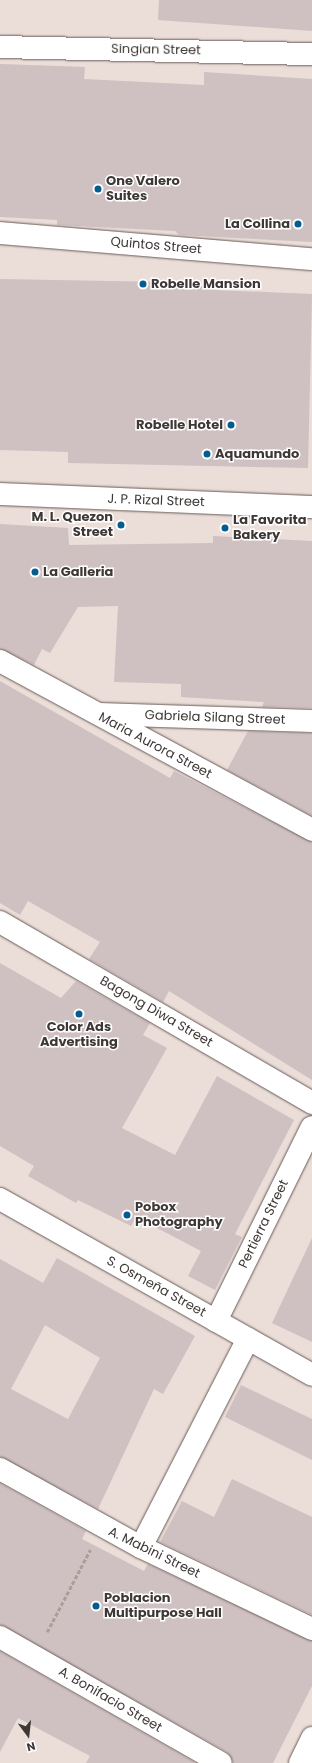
<!DOCTYPE html>
<meta charset="utf-8">
<style>
body{margin:0}
#map{position:relative;width:312px;height:1763px;overflow:hidden;background:#ebddd8;font-family:Poppins,sans-serif}
div>[style]{position:absolute}
.building>*{inset:0;background:#cfc0c2}
.path>*{height:2.5px;margin-top:-1.25px;transform-origin:0;background:repeating-linear-gradient(90deg,#a99e9a 0 4px,transparent 0 6px)}
.roads{filter:drop-shadow(0 0 1px #685b57) drop-shadow(0 0 1px #685b57)}
.minor>*{height:22px;margin:-11px;padding:0 11px;transform-origin:11px;border-radius:11px;background:#fff}
.major>*{height:22px;margin:-11px;padding:0 11px;transform-origin:11px;border-radius:11px;background:#fff}
.dots>*{width:11px;height:11px;translate:-50% -50%;box-sizing:border-box;border:2px solid #fff;border-radius:50%}
span{translate:-50% -50%;white-space:nowrap;text-align:center;line-height:1.15;-webkit-text-stroke:3px #fff;paint-order:stroke}
.street-label{font-size:13px;color:#3d3735}
.poi-label{font-size:13px;color:#3d3735;font-weight:700}
.left{translate:0 -50%;text-align:left}
.right{translate:-100% -50%;text-align:right}
.north{position:absolute;left:8px;top:1715px;width:40px;height:40px;-webkit-text-stroke:3px #fff;paint-order:stroke;rotate:165deg;font-size:11px;font-weight:700;line-height:16px;text-align:center;color:#3d3735}
.north::after{content:'';display:block;margin:auto;width:14px;height:18px;background:#3d3735;clip-path:polygon(50% 0,100% 100%,50% 72%,0 100%)}
</style>
<div id="map">
<div class="building">
<div style="clip-path:polygon(159px 0,312px 0,312px 31px,158px 20px)"></div>
<div style="clip-path:polygon(0 64px,85px 67px,84px 79px,204px 85px,204px 72px,312px 79px,312px 242px,179px 235px,175px 231px,57px 225px,57px 220px,0 217px)"></div>
<div style="clip-path:polygon(0 279px,164px 282px,164px 285px,215px 286px,215px 290px,312px 294px,308px 468px,68px 463px,68px 452px,0 450px)"></div>
<div style="clip-path:polygon(0 524px,68px 528px,69px 545px,213px 543px,213px 536px,312px 541px,312px 708px,262px 707px,264px 702px,181px 697px,181px 684px,114px 682px,118px 606px,78px 607px,50px 653px,42px 649px,34px 665px,0 649px)"></div>
<div style="clip-path:polygon(0 681px,170px 778px,174px 771px,312px 842px,312px 1080px,169px 991px,163px 1002px,89px 959px,100px 942px,28px 901px,20px 915px,0 903px)"></div>
<div style="clip-path:polygon(248px 731px,312px 733px,312px 816px,227px 770px)"></div>
<div style="clip-path:polygon(0 963px,61px 998px,76px 981px,150px 1023px,143px 1035px,167px 1048px,122px 1128px,175px 1155px,217px 1076px,294px 1120px,235px 1234px,242px 1237px,215px 1290px,188px 1276px,201px 1251px,136px 1217px,131px 1226px,78px 1200px,76px 1203px,28px 1176px,34px 1166px,0 1146px)"></div>
<div style="clip-path:polygon(312px 1238px,312px 1342px,272px 1323px)"></div>
<div style="clip-path:polygon(evenodd,57px 1258px,195px 1336px,163px 1394px,154px 1389px,98px 1509px,0 1457px,0 1259px,43px 1283px,57px 1258px,45px 1325px,100px 1358px,68px 1419px,11px 1389px,45px 1325px)"></div>
<div style="clip-path:polygon(241px 1385px,312px 1419px,312px 1460px,225px 1417px)"></div>
<div style="clip-path:polygon(232px 1479px,312px 1517px,312px 1615px,160px 1542px,182px 1501px,214px 1517px)"></div>
<div style="clip-path:polygon(0 1483px,86px 1531px,82px 1539px,144px 1571px,148px 1564px,312px 1641px,312px 1686px,273px 1763px,233px 1763px,227px 1752px,0 1625px)"></div>
<div style="clip-path:polygon(0 1651px,196px 1763px,86px 1763px,90px 1756px,18px 1718px,0 1752px)"></div>
</div>
<div class="path">
<div style="left:47px;top:1632px;width:93px;rotate:-62.3deg"></div>
</div>
<div class="roads">
<div class="minor">
<div style="left:0;top:47px;width:312px;rotate:1.3deg"></div>
<div style="left:0;top:233px;width:313px;rotate:4.8deg"></div>
<div style="left:0;top:661px;width:355px;rotate:28.4deg"></div>
<div style="left:99px;top:714px;width:213px;rotate:1.9deg"></div>
<div style="left:0;top:922px;width:361px;rotate:30.1deg"></div>
<div style="left:0;top:1199px;width:358px;rotate:29.4deg"></div>
<div style="left:216px;top:1321px;width:216px;rotate:-63.7deg"></div>
<div style="left:0;top:1469px;width:161px;rotate:29deg"></div>
<div style="left:141px;top:1547px;width:190px;rotate:25.6deg"></div>
<div style="left:141px;top:1547px;width:234px;rotate:-62.8deg"></div>
<div style="left:0;top:1637px;width:254px;rotate:29.7deg"></div>
<div style="left:300px;top:1763px;width:28px;rotate:-64deg"></div>
</div>
<div class="major">
<div style="left:0;top:494px;width:312px;rotate:2.4deg"></div>
</div>
</div>
<div class="dots">
<div style="left:98px;top:189px;background:#055c8e"></div>
<div style="left:298px;top:224px;background:#055c8e"></div>
<div style="left:143px;top:284px;background:#055c8e"></div>
<div style="left:231px;top:425px;background:#055c8e"></div>
<div style="left:207px;top:454px;background:#055c8e"></div>
<div style="left:121px;top:525px;background:#055c8e"></div>
<div style="left:225px;top:528px;background:#055c8e"></div>
<div style="left:35px;top:572px;background:#055c8e"></div>
<div style="left:79px;top:1014px;background:#055c8e"></div>
<div style="left:127px;top:1215px;background:#055c8e"></div>
<div style="left:96px;top:1606px;background:#055c8e"></div>
</div>
<div class="street-label">
<span style="left:156px;top:50px;rotate:1deg">Singian Street</span>
<span style="left:156px;top:246px;rotate:5deg">Quintos Street</span>
<span style="left:156px;top:501px;rotate:2deg">J. P. Rizal Street</span>
<span style="left:215px;top:718px;rotate:2deg">Gabriela Silang Street</span>
<span style="left:155px;top:746px;rotate:28deg">Maria Aurora Street</span>
<span style="left:156px;top:1012px;rotate:30deg">Bagong Diwa Street</span>
<span style="left:264px;top:1224px;rotate:-64deg">Pertierra Street</span>
<span style="left:156px;top:1287px;rotate:29deg">S. Osmeña Street</span>
<span style="left:154px;top:1553px;rotate:26deg">A. Mabini Street</span>
<span style="left:110px;top:1700px;rotate:30deg">A. Bonifacio Street</span>
</div>
<div class="poi-label">
<span class="left" style="left:106px;top:189px">One Valero<br>Suites</span>
<span class="right" style="left:290px;top:224px">La Collina</span>
<span class="left" style="left:151px;top:284px">Robelle Mansion</span>
<span class="right" style="left:223px;top:425px">Robelle Hotel</span>
<span class="left" style="left:215px;top:454px">Aquamundo</span>
<span class="right" style="left:113px;top:525px">M. L. Quezon<br>Street</span>
<span class="left" style="left:233px;top:528px">La Favorita<br>Bakery</span>
<span class="left" style="left:43px;top:572px">La Galleria</span>
<span style="left:79px;top:1035px">Color Ads<br>Advertising</span>
<span class="left" style="left:135px;top:1215px">Pobox<br>Photography</span>
<span class="left" style="left:104px;top:1606px">Poblacion<br>Multipurpose Hall</span>
</div>
<div class="north">N</div>
</div>
